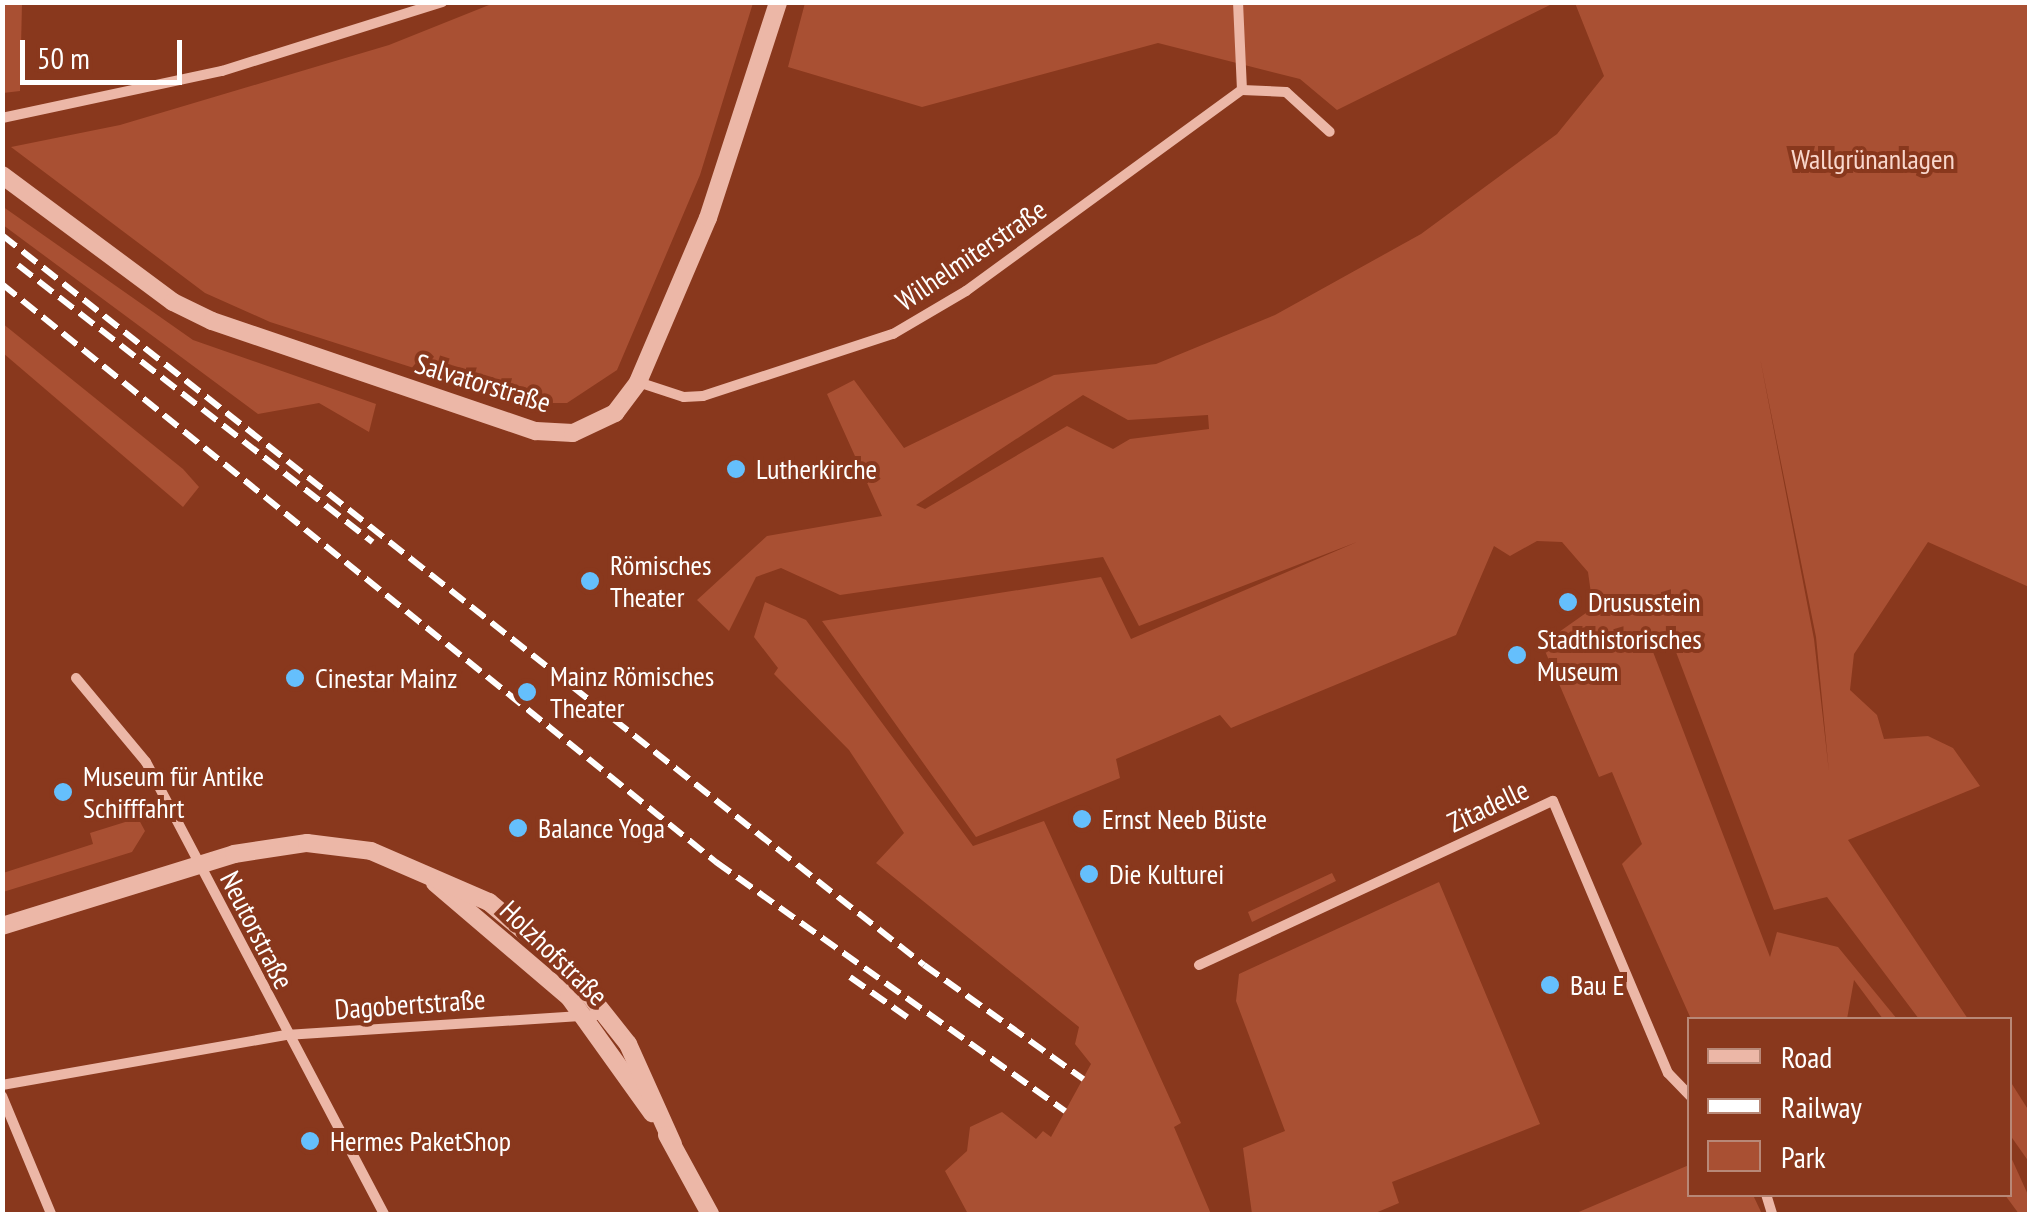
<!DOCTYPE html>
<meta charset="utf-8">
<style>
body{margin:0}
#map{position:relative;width:2032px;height:1217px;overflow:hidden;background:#89381d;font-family:"PT Sans Narrow",sans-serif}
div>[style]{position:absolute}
.green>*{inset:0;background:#a95033}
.minor>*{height:10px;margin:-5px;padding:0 5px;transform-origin:5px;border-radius:5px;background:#ecb7a7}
.tertiary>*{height:18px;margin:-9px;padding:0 9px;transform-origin:9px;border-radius:9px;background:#ecb7a7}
.rail>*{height:6px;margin-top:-3px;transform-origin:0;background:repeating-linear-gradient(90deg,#fff 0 18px,transparent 0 26px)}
.dots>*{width:28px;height:28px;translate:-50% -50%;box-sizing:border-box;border:5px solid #89381d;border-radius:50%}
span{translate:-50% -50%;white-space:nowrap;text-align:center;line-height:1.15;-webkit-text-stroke:8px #89381d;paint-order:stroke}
.park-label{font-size:28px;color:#f9d7cc}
.street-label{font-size:28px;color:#fff}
.poi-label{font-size:28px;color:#fff}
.left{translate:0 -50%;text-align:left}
.frame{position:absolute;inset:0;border:5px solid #fff;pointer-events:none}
.legend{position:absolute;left:1687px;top:1017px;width:325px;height:180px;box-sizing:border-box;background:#89381d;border:2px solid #b88877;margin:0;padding:12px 18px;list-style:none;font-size:30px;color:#fff}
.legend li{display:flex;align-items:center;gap:20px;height:50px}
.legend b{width:50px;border:2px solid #b88877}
.scale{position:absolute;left:20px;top:40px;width:162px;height:45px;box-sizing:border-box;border:5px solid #fff;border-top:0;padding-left:12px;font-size:30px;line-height:35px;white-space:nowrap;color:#fff;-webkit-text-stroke:8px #89381d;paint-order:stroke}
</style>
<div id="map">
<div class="green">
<div style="clip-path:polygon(2px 3px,22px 3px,20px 91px,3px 93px)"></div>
<div style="clip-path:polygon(494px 3px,753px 3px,700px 175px,617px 370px,567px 403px,523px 403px,270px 322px,205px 293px,11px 147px,120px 125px,258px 84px,389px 45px)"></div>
<div style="clip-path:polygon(805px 3px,1554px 3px,1337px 110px,1300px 79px,1158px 43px,922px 107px,788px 67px)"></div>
<div style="clip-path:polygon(evenodd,1575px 3px,2029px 3px,2029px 587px,1928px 542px,1854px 654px,1850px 690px,1877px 715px,1884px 739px,1928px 736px,1953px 748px,1980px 786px,1848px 840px,1968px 1019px,1919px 1019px,1827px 897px,1774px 910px,1676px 652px,1650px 644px,1770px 957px,1777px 932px,1838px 947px,1897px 1019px,1883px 1019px,1854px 980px,1847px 1019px,1691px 1019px,1622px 864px,1642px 844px,1612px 772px,1599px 777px,1542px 644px,1593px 608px,1588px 572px,1562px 542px,1537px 541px,1510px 556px,1494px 546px,1456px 635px,1231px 728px,1220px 715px,1116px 759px,1120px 778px,976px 837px,822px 621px,1101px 577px,1131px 639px,1357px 542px,1139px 626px,1103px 557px,840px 595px,781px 568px,756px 577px,729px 631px,697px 600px,767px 536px,882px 516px,827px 394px,854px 380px,904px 448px,1054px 375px,1156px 364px,1275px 315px,1421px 234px,1557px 134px,1604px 76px,1575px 3px,1760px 358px,1816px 637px,1829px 772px,1814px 639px,1760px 358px,1575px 3px,1083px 395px,1128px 420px,1208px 415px,1209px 429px,1130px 439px,1113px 449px,1067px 426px,925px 509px,916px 505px,1083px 395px)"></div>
<div style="clip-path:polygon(2px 206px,193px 340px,376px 404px,369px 432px,319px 403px,258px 414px,3px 225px)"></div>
<div style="clip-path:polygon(2px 323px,183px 469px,199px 487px,183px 507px,3px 353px)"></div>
<div style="clip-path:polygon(765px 602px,806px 620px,973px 846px,1044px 821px,1181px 1123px,1174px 1127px,1211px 1214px,968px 1214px,945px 1171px,967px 1151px,970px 1127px,1002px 1112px,1036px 1139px,1043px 1131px,1051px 1137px,1091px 1064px,1075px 1044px,1079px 1027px,876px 863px,904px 833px,849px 750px,774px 674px,778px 668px,754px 637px)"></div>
<div style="clip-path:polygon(138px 818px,145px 831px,132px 852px,3px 892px,3px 873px,93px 844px,90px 833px)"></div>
<div style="clip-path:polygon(1332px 873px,1336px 881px,1252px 922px,1248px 912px)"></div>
<div style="clip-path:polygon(1439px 882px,1540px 1124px,1392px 1182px,1399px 1203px,1373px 1214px,1252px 1214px,1243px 1148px,1285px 1131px,1236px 1001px,1239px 974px)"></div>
<div style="clip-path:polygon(2010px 1081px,2029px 1111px,2029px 1162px,2010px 1135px)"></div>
<div style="clip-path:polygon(2010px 1155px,2029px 1197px,2029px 1214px,2019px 1214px,2005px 1195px)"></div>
<div style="clip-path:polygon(1689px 1165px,1690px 1194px,1753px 1195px,1762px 1214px,1574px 1214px)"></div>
</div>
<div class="minor">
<div style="left:1238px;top:2px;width:88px;rotate:87.4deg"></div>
<div style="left:2px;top:118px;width:225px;rotate:-12.1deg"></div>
<div style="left:222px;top:71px;width:231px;rotate:-17.4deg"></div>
<div style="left:638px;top:382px;width:48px;rotate:18.1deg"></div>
<div style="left:684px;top:397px;width:19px;rotate:-3deg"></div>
<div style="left:703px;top:396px;width:200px;rotate:-18.1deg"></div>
<div style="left:893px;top:334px;width:85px;rotate:-30.5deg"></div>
<div style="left:966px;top:291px;width:341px;rotate:-36.1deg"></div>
<div style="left:1242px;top:90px;width:44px;rotate:2.6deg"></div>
<div style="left:1286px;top:92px;width:59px;rotate:42.3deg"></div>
<div style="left:76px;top:678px;width:109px;rotate:50.2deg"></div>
<div style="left:146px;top:762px;width:511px;rotate:62.23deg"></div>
<div style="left:1199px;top:965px;width:390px;rotate:-24.9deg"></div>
<div style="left:1553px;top:801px;width:295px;rotate:67.1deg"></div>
<div style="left:1668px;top:1073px;width:32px;rotate:46deg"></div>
<div style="left:2px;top:1085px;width:288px;rotate:-10deg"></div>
<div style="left:286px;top:1035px;width:322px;rotate:-3.7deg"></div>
<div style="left:2px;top:1096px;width:128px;rotate:67.4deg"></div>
<div style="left:1766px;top:1194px;width:21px;rotate:73deg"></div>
</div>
<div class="tertiary">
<div style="left:2px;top:175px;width:213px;rotate:36.6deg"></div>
<div style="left:173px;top:302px;width:43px;rotate:26deg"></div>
<div style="left:212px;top:321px;width:342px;rotate:18.8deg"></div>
<div style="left:536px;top:431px;width:37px;rotate:3deg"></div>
<div style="left:573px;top:433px;width:47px;rotate:-25.5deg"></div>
<div style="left:615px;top:413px;width:39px;rotate:-53deg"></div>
<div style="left:638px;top:382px;width:178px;rotate:-66.9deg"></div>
<div style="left:708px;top:218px;width:227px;rotate:-72deg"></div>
<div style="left:435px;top:883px;width:176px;rotate:40.4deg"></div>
<div style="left:569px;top:997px;width:143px;rotate:54.4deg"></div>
<div style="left:2px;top:926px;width:243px;rotate:-17.2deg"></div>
<div style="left:234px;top:854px;width:74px;rotate:-8.6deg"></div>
<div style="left:307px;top:843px;width:64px;rotate:7.1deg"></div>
<div style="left:371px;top:851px;width:129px;rotate:23.4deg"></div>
<div style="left:489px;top:902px;width:102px;rotate:39.8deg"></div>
<div style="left:567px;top:967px;width:98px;rotate:51.6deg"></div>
<div style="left:628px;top:1044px;width:110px;rotate:65.8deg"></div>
<div style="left:667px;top:1135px;width:90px;rotate:61.4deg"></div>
</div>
<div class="rail">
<div style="left:2px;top:235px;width:1176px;rotate:38.37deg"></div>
<div style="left:924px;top:965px;width:196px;rotate:35.6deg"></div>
<div style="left:18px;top:265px;width:450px;rotate:38deg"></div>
<div style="left:2px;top:284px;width:919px;rotate:38.99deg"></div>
<div style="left:716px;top:862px;width:429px;rotate:35.5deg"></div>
<div style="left:850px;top:977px;width:70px;rotate:35.1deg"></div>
</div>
<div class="dots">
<div style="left:736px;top:469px;background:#65bffc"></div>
<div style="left:590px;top:581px;background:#65bffc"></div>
<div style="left:1568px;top:602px;background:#65bffc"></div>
<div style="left:1517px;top:655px;background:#65bffc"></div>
<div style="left:295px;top:678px;background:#65bffc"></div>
<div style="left:527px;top:692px;background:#65bffc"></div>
<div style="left:63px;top:792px;background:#65bffc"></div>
<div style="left:1082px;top:819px;background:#65bffc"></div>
<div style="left:518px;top:828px;background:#65bffc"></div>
<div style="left:1089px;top:874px;background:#65bffc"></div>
<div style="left:1550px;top:985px;background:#65bffc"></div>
<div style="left:310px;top:1141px;background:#65bffc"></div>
</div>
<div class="park-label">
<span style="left:1873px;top:159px">Wallgrünanlagen</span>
</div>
<div class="street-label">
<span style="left:971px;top:255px;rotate:-34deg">Wilhelmiterstraße</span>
<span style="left:483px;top:383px;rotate:17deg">Salvatorstraße</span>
<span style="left:1488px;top:806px;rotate:-25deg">Zitadelle</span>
<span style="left:257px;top:930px;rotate:63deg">Neutorstraße</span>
<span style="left:554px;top:953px;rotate:44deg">Holzhofstraße</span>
<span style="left:410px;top:1004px;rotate:-4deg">Dagobertstraße</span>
</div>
<div class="poi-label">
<span class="left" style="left:756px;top:469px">Lutherkirche</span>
<span class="left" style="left:610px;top:581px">Römisches<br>Theater</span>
<span class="left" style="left:1588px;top:602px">Drususstein</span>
<span class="left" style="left:1537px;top:655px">Stadthistorisches<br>Museum</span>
<span class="left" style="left:550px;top:692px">Mainz Römisches<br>Theater</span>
<span class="left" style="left:315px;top:678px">Cinestar Mainz</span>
<span class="left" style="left:83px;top:792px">Museum für Antike<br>Schifffahrt</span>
<span class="left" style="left:1102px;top:819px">Ernst Neeb Büste</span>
<span class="left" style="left:538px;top:828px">Balance Yoga</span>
<span class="left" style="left:1109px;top:874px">Die Kulturei</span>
<span class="left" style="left:1570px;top:985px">Bau E</span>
<span class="left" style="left:330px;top:1141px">Hermes PaketShop</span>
</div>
<div class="frame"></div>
<ul class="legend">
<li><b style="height:12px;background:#ecb7a7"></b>Road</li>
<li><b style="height:12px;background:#fff"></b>Railway</li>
<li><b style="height:28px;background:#a95033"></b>Park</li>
</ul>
<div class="scale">50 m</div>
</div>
